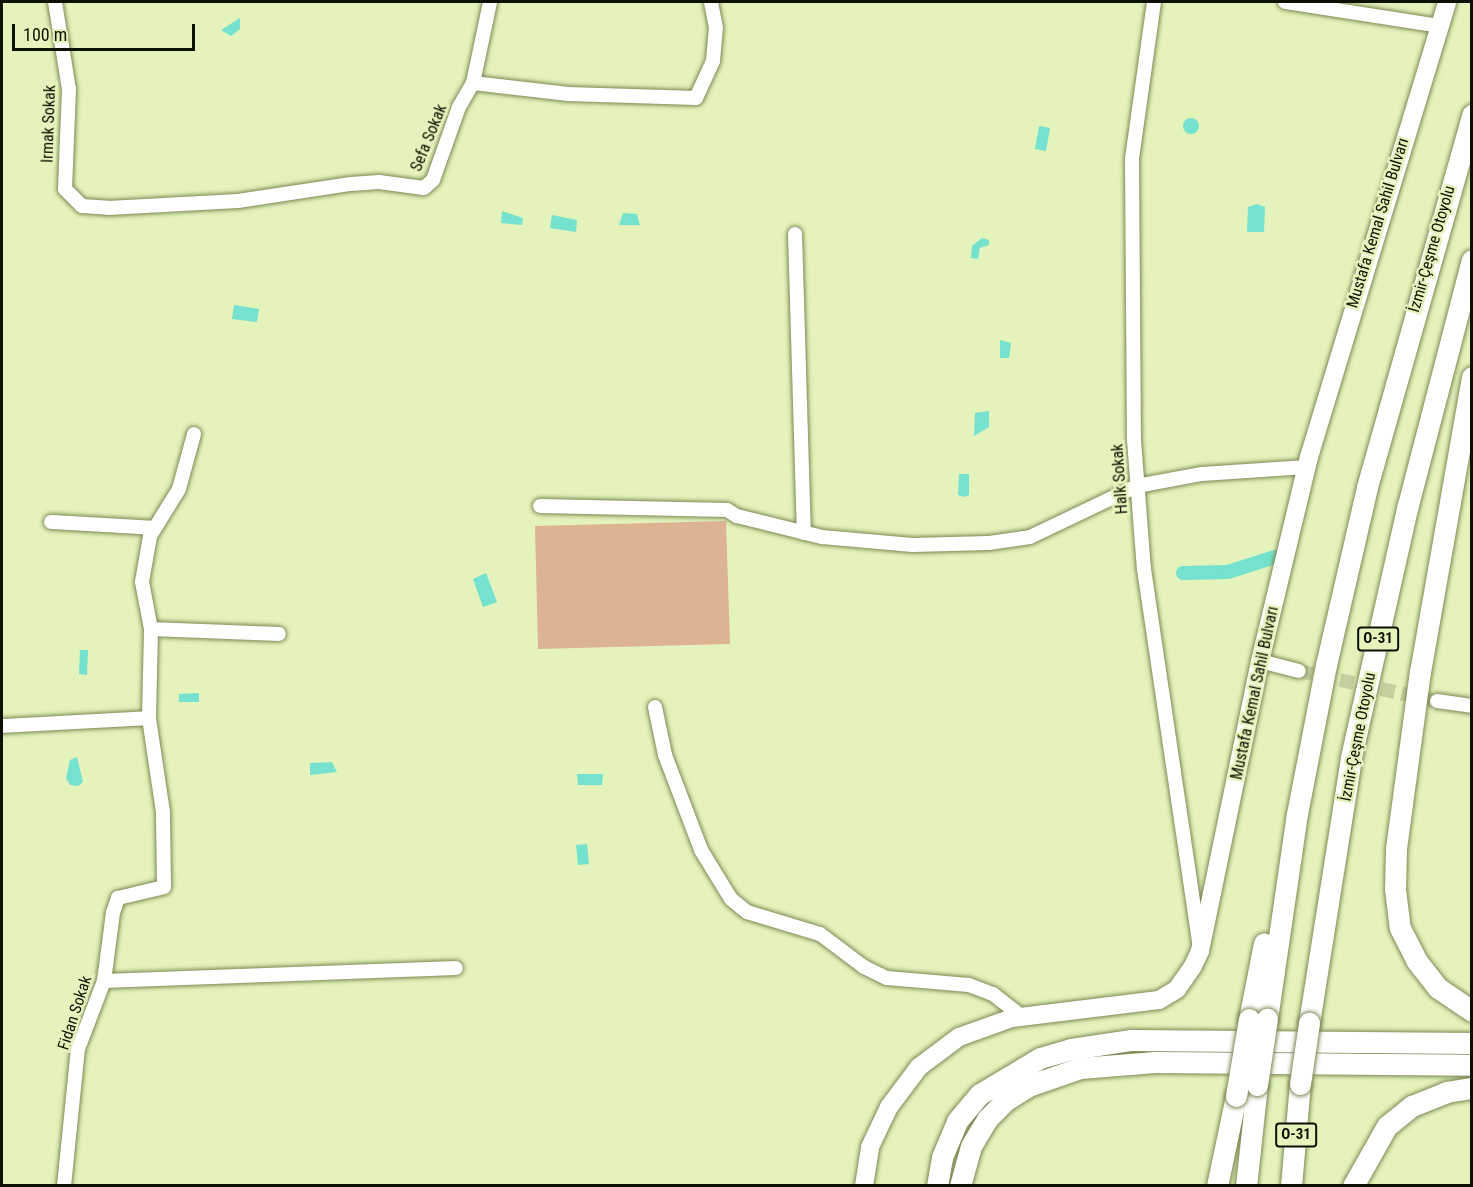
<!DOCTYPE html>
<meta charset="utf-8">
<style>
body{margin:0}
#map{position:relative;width:1473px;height:1187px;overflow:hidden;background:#e4f3bb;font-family:"Roboto Condensed",sans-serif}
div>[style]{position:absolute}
.green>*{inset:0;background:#ddb492}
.water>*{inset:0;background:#74e2ce}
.round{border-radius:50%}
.canal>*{height:14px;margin:-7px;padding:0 7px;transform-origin:7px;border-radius:7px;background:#74e2ce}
.minor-tunnel>*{height:14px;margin-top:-7px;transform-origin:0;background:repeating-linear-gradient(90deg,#c4d19f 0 14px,transparent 0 21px)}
.roads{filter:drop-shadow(0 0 2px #7c8955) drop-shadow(0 0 2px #7c8955)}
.minor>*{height:14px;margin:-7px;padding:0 7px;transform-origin:7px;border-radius:7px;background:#fff}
.major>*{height:18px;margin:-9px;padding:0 9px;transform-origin:9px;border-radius:9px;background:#fff}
.highway>*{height:21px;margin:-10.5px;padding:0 10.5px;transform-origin:10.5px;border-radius:10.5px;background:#fff}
.bridges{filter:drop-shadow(0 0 2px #7c8955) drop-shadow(0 0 2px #7c8955)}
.highway-bridge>*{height:21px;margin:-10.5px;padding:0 10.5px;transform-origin:10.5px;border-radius:10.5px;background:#fff}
span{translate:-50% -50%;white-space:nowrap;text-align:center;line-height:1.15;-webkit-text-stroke:5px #e4f3bb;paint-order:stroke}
.shield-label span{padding:2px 4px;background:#e4f3bb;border:2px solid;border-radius:4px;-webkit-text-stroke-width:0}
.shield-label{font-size:15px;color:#0d1101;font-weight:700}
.street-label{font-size:16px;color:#0d1101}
.frame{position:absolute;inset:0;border:3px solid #0d1101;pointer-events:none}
.scale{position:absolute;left:12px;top:24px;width:183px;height:27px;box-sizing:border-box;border:3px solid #0d1101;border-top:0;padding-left:8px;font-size:18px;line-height:21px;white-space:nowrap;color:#0d1101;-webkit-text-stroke:4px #e4f3bb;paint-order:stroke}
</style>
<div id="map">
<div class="green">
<div style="clip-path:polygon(726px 521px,730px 644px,538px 649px,535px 526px)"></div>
</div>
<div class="water">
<div style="clip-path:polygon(240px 18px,240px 29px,231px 36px,221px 30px)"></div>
<div class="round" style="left:1183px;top:118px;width:16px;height:16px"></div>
<div style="clip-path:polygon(1039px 126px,1050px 128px,1046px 151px,1035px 149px)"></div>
<div style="clip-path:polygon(1257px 204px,1265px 207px,1264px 232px,1247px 232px,1248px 207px)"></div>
<div style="clip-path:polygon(502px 211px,523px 218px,522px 225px,501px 223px)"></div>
<div style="clip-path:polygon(623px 213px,637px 214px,640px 225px,619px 225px)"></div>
<div style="clip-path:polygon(552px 215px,577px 220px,576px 232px,550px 228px)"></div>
<div style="clip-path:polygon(982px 238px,989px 240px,989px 245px,980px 248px,978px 259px,971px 258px,972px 246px)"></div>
<div style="clip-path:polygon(234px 305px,259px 309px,257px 322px,232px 319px)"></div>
<div style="clip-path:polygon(1000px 340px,1011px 343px,1009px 358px,1000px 358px)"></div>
<div style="clip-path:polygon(989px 411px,989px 427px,974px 436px,975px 413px)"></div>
<div style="clip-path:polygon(959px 474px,969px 474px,969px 495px,964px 497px,958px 495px)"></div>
<div style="clip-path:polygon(486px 573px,497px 602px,483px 607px,473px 579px)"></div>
<div style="clip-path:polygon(80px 650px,88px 650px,87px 675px,79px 674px)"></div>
<div style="clip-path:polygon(199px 693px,199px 702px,179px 702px,179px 694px)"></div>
<div style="clip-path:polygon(77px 757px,83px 782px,78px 786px,70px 785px,66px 778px,70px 760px)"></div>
<div style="clip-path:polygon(332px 762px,337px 772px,310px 775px,310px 763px)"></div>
<div style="clip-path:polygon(577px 774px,603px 774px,602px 785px,578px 785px)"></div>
<div style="clip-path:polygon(587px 844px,589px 864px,578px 865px,576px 845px)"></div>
</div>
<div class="canal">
<div style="left:1183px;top:573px;width:45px;rotate:-1.3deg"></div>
<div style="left:1228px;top:572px;width:49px;rotate:-17.7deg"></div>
</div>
<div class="minor-tunnel">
<div style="left:1299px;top:671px;width:141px;rotate:12.3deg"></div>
</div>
<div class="roads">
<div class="minor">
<div style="left:55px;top:2px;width:88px;rotate:80.9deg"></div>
<div style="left:69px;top:89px;width:100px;rotate:92.3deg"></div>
<div style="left:65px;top:189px;width:24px;rotate:45deg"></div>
<div style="left:82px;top:206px;width:26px;rotate:4deg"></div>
<div style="left:108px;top:208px;width:130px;rotate:-3.1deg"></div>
<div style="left:238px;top:201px;width:114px;rotate:-8.6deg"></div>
<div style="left:351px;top:184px;width:28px;rotate:-4deg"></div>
<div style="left:379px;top:182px;width:45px;rotate:7.6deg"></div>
<div style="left:424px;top:188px;width:12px;rotate:-42deg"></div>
<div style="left:433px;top:180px;width:77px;rotate:-70.4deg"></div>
<div style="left:459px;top:107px;width:28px;rotate:-60deg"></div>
<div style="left:473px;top:83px;width:96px;rotate:6.6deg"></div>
<div style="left:568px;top:94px;width:128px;rotate:1.8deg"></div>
<div style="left:696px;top:98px;width:41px;rotate:-65.3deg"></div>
<div style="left:713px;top:61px;width:33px;rotate:-85deg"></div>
<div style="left:716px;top:28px;width:26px;rotate:-101deg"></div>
<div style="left:1154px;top:2px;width:159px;rotate:98deg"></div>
<div style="left:1132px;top:159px;width:281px;rotate:89.6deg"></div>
<div style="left:1134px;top:440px;width:129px;rotate:85.6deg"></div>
<div style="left:1144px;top:569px;width:378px;rotate:81.6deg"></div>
<div style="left:1285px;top:2px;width:157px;rotate:8.8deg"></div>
<div style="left:473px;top:83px;width:83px;rotate:-78.1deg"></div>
<div style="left:795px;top:234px;width:299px;rotate:88.3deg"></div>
<div style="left:540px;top:506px;width:187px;rotate:1.2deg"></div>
<div style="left:727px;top:510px;width:12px;rotate:31deg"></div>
<div style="left:737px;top:516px;width:88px;rotate:13.9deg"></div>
<div style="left:822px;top:537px;width:91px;rotate:5deg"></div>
<div style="left:913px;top:545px;width:76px;rotate:-1.5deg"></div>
<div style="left:989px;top:543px;width:41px;rotate:-8.3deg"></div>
<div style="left:1030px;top:537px;width:119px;rotate:-25.5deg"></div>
<div style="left:1137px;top:486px;width:66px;rotate:-10.5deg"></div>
<div style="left:1202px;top:474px;width:105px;rotate:-3.8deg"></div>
<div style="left:51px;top:522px;width:103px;rotate:3.3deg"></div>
<div style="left:151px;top:629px;width:128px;rotate:2.2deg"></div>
<div style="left:1260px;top:661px;width:40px;rotate:14.4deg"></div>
<div style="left:1437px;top:701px;width:35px;rotate:8deg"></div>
<div style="left:655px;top:707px;width:49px;rotate:78.2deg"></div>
<div style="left:665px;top:755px;width:102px;rotate:69.2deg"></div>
<div style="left:701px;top:850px;width:57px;rotate:58.5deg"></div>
<div style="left:731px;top:899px;width:21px;rotate:39deg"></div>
<div style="left:747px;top:912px;width:76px;rotate:16.8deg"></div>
<div style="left:820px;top:934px;width:55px;rotate:36.9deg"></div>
<div style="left:864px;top:967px;width:25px;rotate:26deg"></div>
<div style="left:887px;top:978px;width:82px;rotate:4.9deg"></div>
<div style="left:969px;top:985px;width:26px;rotate:21deg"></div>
<div style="left:993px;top:994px;width:36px;rotate:38deg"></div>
<div style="left:2px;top:726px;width:147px;rotate:-3.1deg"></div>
<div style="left:104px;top:981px;width:352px;rotate:-2.1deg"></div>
<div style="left:64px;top:1186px;width:138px;rotate:-84.2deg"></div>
<div style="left:78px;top:1049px;width:73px;rotate:-69.1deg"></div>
<div style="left:104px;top:981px;width:69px;rotate:-82.5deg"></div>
<div style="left:113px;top:913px;width:16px;rotate:-72deg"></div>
<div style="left:118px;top:898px;width:47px;rotate:-13.4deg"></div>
<div style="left:164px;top:887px;width:75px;rotate:-90.8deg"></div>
<div style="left:163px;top:812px;width:95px;rotate:-98.5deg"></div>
<div style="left:149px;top:718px;width:89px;rotate:-88.7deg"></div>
<div style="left:151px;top:629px;width:48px;rotate:-100.8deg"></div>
<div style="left:142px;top:582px;width:47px;rotate:-80.1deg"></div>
<div style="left:150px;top:536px;width:55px;rotate:-58.3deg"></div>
<div style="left:179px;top:489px;width:57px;rotate:-74.7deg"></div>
</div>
<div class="major">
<div style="left:864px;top:1186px;width:39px;rotate:-81deg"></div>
<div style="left:870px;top:1147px;width:44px;rotate:-64.6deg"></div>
<div style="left:889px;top:1107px;width:50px;rotate:-53.1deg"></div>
<div style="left:919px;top:1067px;width:50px;rotate:-36.9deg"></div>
<div style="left:959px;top:1037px;width:56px;rotate:-19.7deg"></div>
<div style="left:1012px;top:1018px;width:148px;rotate:-7deg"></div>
<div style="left:1159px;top:1000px;width:21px;rotate:-31deg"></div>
<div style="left:1177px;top:989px;width:28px;rotate:-55deg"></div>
<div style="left:1193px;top:966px;width:17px;rotate:-65deg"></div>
<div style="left:1200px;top:951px;width:296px;rotate:-78.3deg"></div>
<div style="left:1260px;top:661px;width:210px;rotate:-76.5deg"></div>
<div style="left:1309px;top:457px;width:475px;rotate:-73.1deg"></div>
</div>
<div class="highway">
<div style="left:1472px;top:377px;width:299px;rotate:100deg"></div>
<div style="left:1420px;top:671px;width:180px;rotate:97.7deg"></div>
<div style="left:1396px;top:849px;width:40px;rotate:91.4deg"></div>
<div style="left:1395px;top:889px;width:39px;rotate:83deg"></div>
<div style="left:1400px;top:928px;width:36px;rotate:63deg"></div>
<div style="left:1416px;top:960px;width:36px;rotate:52deg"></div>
<div style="left:1438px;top:988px;width:41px;rotate:34.1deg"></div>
<div style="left:1249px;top:1019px;width:77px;rotate:-78.8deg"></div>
<div style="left:1267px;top:1019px;width:207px;rotate:-81.7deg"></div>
<div style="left:1297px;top:814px;width:152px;rotate:-79deg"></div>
<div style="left:1326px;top:665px;width:183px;rotate:-77deg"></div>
<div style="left:1367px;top:487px;width:387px;rotate:-74.2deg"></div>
<div style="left:1309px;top:1023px;width:269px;rotate:-81deg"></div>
<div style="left:1351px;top:757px;width:258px;rotate:-77.3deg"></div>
<div style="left:1408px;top:505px;width:253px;rotate:-75.4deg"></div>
<div style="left:937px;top:1186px;width:29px;rotate:-80deg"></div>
<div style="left:942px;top:1157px;width:39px;rotate:-67deg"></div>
<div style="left:957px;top:1121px;width:35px;rotate:-50deg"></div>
<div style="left:980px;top:1094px;width:70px;rotate:-31deg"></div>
<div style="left:1040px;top:1058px;width:32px;rotate:-16deg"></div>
<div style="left:1071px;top:1049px;width:61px;rotate:-8.5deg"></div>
<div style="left:1131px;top:1040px;width:341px;rotate:0.5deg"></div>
<div style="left:960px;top:1186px;width:41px;rotate:-74.6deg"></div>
<div style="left:971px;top:1146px;width:31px;rotate:-59deg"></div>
<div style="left:987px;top:1119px;width:27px;rotate:-45deg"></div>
<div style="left:1006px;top:1100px;width:26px;rotate:-32deg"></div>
<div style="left:1028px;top:1086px;width:55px;rotate:-19.1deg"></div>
<div style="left:1080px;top:1068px;width:75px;rotate:-4.6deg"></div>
<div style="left:1155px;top:1062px;width:317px;rotate:0.5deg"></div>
<div style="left:1217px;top:1186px;width:92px;rotate:-78.1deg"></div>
<div style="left:1246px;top:1186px;width:102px;rotate:-83.8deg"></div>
<div style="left:1291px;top:1186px;width:102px;rotate:-85deg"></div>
<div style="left:1353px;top:1186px;width:69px;rotate:-60.5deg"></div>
<div style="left:1387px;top:1126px;width:32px;rotate:-39deg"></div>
<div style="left:1412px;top:1106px;width:37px;rotate:-22deg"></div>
<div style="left:1446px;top:1092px;width:26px;rotate:-9deg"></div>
</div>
</div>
<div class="bridges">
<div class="highway-bridge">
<div style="left:1300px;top:1084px;width:62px;rotate:-81.6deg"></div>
<div style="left:1257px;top:1085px;width:67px;rotate:-81.4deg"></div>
<div style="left:1236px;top:1096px;width:78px;rotate:-80.4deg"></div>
</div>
</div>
<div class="shield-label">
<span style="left:1378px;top:639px">O-31</span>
<span style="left:1296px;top:1135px">O-31</span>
</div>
<div class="street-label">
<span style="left:49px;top:124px;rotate:-88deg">Irmak Sokak</span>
<span style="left:429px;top:138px;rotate:-68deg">Sefa Sokak</span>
<span style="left:1378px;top:223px;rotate:-73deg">Mustafa Kemal Sahil Bulvarı</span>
<span style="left:1432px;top:249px;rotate:-74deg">İzmir-Çeşme Otoyolu</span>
<span style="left:1120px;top:479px;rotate:-94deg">Halk Sokak</span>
<span style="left:1255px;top:693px;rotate:-78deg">Mustafa Kemal Sahil Bulvarı</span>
<span style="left:1358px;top:737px;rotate:-79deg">İzmir-Çeşme Otoyolu</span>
<span style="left:75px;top:1013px;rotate:-72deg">Fidan Sokak</span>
</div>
<div class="frame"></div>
<div class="scale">100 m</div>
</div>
